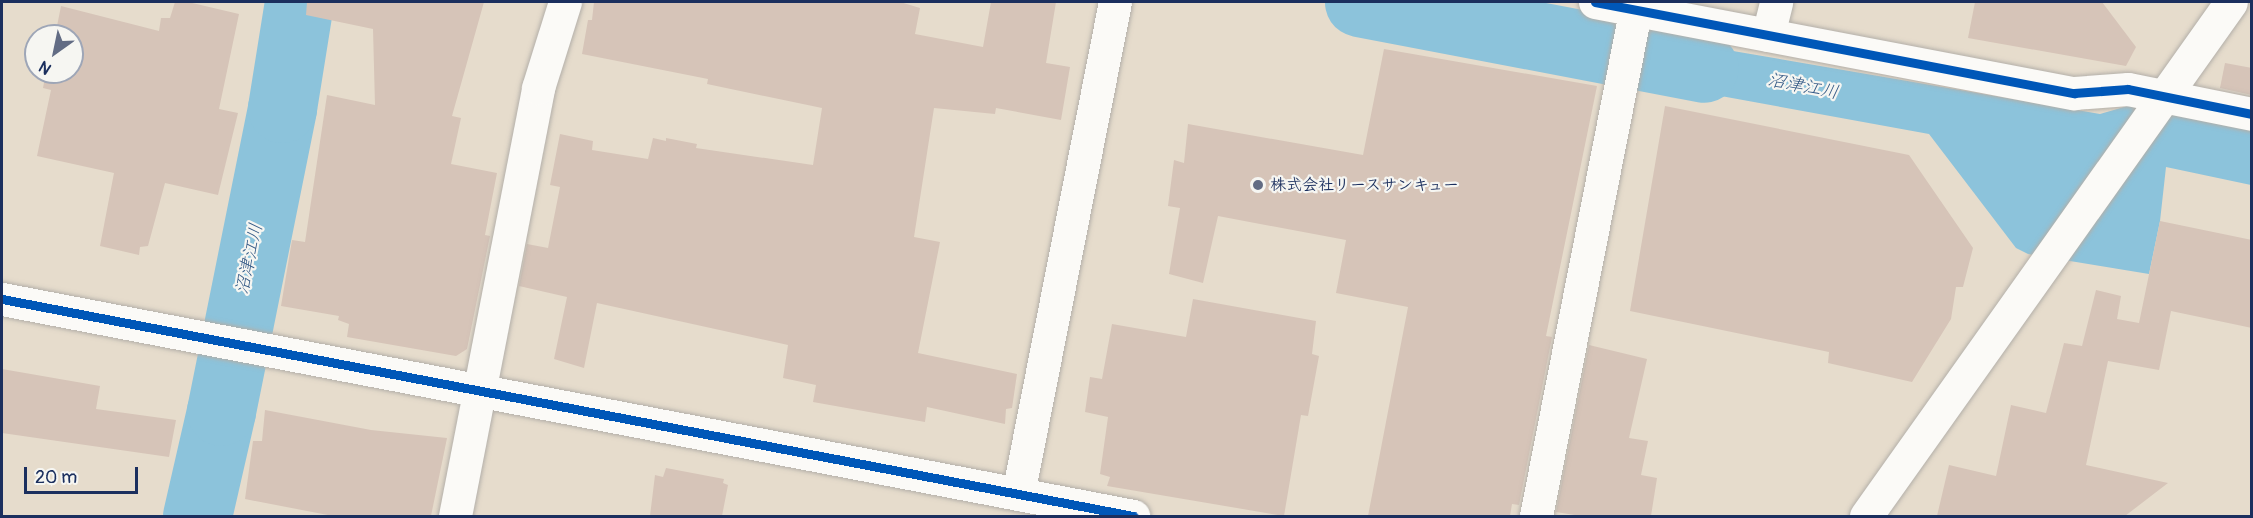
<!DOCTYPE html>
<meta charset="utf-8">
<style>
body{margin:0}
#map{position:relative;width:2253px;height:518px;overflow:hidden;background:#e6dccc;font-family:Pangolin,"Klee One",sans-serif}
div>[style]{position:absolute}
.water>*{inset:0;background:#8cc3db}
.river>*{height:69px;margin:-34.5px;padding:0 34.5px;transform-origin:34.5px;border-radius:34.5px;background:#8cc3db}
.building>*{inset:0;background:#d6c4b8}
.roads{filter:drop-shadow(0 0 2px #b3afa9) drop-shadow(0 0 2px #b3afa9)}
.minor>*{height:33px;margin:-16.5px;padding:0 16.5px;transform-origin:16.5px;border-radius:16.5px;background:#fbfaf7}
.tertiary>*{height:33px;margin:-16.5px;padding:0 16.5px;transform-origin:16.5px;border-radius:16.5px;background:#fbfaf7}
.cycleway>*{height:9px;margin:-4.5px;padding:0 4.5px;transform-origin:4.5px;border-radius:4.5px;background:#0057b8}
.dots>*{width:16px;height:16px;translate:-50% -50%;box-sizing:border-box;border:3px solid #f6f6f2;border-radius:50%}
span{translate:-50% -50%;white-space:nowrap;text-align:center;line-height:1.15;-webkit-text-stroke:4.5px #f6f6f2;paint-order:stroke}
.poi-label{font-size:16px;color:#1b2f5e;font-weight:700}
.left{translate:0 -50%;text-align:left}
.water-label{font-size:18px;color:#325885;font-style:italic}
.frame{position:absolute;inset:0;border:3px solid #1b2f5e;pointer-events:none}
.north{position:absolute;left:24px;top:24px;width:60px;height:60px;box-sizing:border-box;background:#f6f6f2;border:2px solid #9ea6b7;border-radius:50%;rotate:213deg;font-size:16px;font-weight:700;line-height:24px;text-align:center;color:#1b2f5e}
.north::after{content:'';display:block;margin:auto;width:21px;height:27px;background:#626c84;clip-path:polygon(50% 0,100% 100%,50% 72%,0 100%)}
.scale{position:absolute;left:24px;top:467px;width:114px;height:27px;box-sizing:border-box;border:3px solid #1b2f5e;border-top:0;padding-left:8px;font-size:18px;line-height:21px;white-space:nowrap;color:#1b2f5e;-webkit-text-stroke:4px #f6f6f2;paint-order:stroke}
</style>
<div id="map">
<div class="water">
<div style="clip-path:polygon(1616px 31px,2100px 114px,2131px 105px,2251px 127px,2251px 185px,2166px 167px,2160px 221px,2149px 274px,2028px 254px,2016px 248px,1929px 134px,1633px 80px)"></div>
</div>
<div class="river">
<div style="left:1359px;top:2px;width:351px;rotate:10.8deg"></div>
<div style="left:197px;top:516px;width:108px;rotate:-77.1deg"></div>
<div style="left:221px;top:411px;width:309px;rotate:-78.6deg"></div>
<div style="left:282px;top:108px;width:107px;rotate:-80.9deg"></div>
</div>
<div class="building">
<div style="clip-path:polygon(175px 2px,188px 2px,239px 14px,219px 109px,238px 113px,218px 195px,165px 183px,148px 246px,140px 247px,139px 255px,100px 246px,114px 173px,37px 156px,51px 90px,43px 88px,46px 72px,72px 72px,72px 36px,55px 36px,61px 6px,159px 31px,161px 18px,170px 18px)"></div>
<div style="clip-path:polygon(307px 2px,484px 2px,452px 116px,461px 118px,451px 164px,497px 173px,485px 235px,490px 236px,467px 349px,456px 356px,347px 337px,349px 324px,338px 320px,339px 316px,281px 306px,292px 240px,305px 242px,327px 95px,375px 105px,373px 29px,306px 15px)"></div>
<div style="clip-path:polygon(594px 2px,900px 2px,920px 8px,915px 34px,983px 47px,991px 2px,1056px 2px,1046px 63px,1070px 67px,1061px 120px,996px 108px,995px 114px,934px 108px,914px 237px,940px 242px,918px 353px,1017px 374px,1012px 408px,1006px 409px,1005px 424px,927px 407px,925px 422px,813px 402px,816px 385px,783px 378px,788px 345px,597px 303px,584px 368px,554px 359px,567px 297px,519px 286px,527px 244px,548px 248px,560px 187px,550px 185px,560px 134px,593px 141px,592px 150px,648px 159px,653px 138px,666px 141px,666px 138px,697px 144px,696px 148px,813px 165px,822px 108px,707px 84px,708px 79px,582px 54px,588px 20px,592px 20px)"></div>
<div style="clip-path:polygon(1975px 2px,2102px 2px,2136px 47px,2126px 66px,1968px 38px)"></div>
<div style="clip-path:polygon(1384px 49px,1597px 86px,1546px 336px,1552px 337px,1519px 505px,1512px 504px,1510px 516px,1368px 516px,1408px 307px,1336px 293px,1346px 240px,1218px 216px,1203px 283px,1169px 274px,1180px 208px,1168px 206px,1174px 160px,1184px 163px,1188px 124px,1363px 155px)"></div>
<div style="clip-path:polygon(2225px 63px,2252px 68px,2252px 95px,2220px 88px)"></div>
<div style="clip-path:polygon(1665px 106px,1909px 155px,1973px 248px,1963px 287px,1956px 287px,1951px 319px,1912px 382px,1828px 363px,1829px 352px,1630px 311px)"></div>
<div style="clip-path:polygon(2160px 221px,2252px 240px,2252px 328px,2171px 311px,2159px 370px,2108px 361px,2086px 465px,2168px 483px,2125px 516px,1937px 516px,1949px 465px,1996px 476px,2011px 405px,2046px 413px,2064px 343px,2082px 346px,2096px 290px,2121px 296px,2117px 319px,2139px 323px)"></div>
<div style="clip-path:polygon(1193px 299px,1316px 321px,1312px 354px,1319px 356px,1308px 416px,1301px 415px,1284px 516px,1107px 486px,1110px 477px,1100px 474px,1108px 417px,1085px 412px,1090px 377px,1102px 379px,1112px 324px,1186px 337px)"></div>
<div style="clip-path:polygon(1589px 345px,1647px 359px,1629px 438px,1648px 441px,1641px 475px,1657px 478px,1651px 516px,1581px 516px,1556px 512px)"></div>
<div style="clip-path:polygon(2px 369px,100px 386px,96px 409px,176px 420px,169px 457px,2px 433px)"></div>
<div style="clip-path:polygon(265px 410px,371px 430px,447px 438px,431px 516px,333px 516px,245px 499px,253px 441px,262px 441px)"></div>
<div style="clip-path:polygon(666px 468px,724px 479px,723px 483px,728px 485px,722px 516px,650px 516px,655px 475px,663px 477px)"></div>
</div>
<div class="roads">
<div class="minor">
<div style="left:1595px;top:2px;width:488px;rotate:10.8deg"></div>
<div style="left:2074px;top:93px;width:54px;rotate:-4.2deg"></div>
<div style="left:2128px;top:89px;width:126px;rotate:11.4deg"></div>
<div style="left:1768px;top:35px;width:34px;rotate:-76deg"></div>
<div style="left:1018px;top:494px;width:501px;rotate:-78.85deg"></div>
<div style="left:455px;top:516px;width:436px;rotate:-79deg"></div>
<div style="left:538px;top:88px;width:90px;rotate:-72.6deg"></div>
<div style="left:1536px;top:516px;width:524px;rotate:-78.88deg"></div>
</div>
<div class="tertiary">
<div style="left:2px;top:299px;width:1152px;rotate:10.86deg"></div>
<div style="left:1866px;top:516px;width:630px;rotate:-54.62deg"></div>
</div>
</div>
<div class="cycleway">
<div style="left:1595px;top:2px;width:488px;rotate:10.8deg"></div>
<div style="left:2074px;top:93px;width:54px;rotate:-4.2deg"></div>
<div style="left:2128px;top:89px;width:126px;rotate:11.4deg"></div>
<div style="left:2px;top:299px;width:1152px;rotate:10.86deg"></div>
</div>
<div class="dots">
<div style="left:1258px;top:185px;background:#626c84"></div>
</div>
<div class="poi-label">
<span class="left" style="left:1270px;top:185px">株式会社リースサンキュー</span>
</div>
<div class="water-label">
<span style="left:1803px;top:87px;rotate:11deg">沼津江川</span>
<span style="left:250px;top:259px;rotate:-78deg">沼津江川</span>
</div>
<div class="frame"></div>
<div class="north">N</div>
<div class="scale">20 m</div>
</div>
